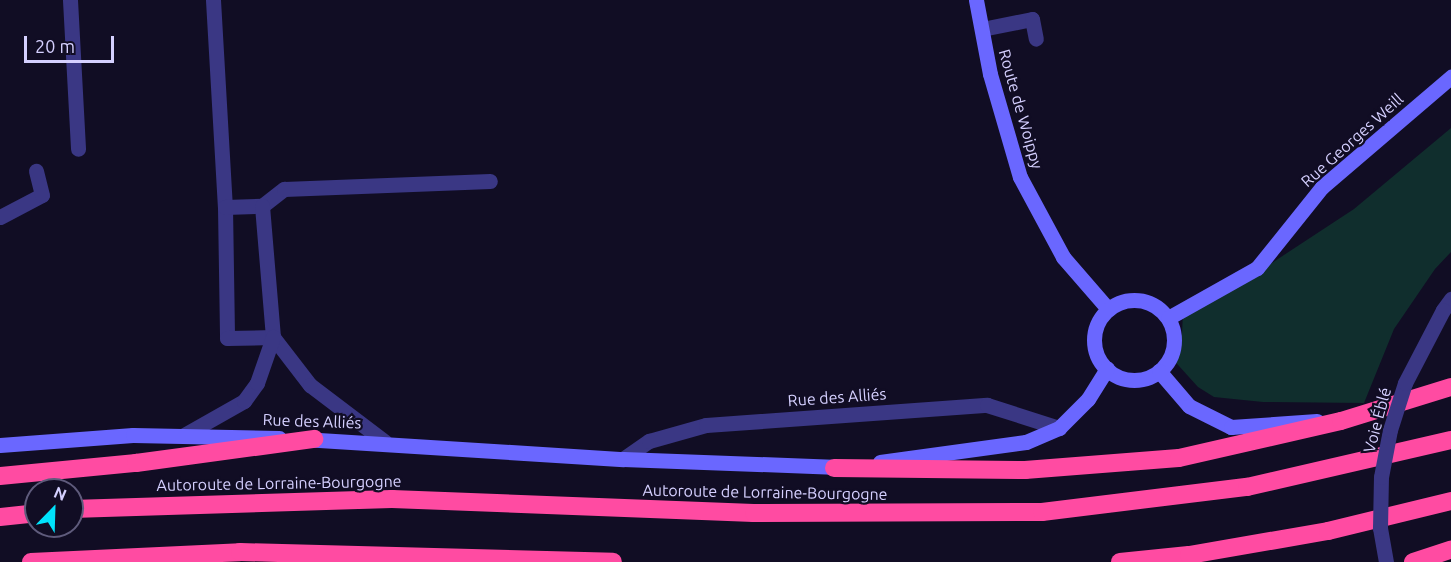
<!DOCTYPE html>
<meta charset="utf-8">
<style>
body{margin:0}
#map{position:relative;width:1451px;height:562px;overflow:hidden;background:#110d24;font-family:Ubuntu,sans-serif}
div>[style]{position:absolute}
.green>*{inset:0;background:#102e2d}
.service>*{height:15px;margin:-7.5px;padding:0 7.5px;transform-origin:7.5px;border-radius:7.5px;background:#3a3784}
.secondary>*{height:15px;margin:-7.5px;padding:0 7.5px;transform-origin:7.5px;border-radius:7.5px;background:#6a67ff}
.secondary>.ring{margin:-7.5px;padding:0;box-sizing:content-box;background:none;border:15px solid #6a67ff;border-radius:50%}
.motorway>*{height:18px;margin:-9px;padding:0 9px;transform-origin:9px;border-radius:9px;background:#ff4ba2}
.service-bridge>*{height:15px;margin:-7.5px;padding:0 7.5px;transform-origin:7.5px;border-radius:7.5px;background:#3a3784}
span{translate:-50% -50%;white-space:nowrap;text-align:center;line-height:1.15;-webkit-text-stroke:4.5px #110d24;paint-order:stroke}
.street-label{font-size:16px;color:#d5d0ff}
.north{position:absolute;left:24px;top:478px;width:60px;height:60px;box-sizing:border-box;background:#110d24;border:2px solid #5f5b7c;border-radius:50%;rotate:23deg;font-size:16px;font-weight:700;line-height:24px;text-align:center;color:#d5d0ff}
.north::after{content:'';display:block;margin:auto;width:21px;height:27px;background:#00e2fb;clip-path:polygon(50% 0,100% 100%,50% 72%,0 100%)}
.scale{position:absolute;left:24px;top:36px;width:90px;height:27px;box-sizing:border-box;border:3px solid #d5d0ff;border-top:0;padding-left:8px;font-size:18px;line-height:21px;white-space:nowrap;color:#d5d0ff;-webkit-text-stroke:4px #110d24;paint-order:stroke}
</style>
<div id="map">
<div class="green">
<div style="clip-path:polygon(1451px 128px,1451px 252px,1435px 269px,1394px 329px,1364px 403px,1263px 402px,1214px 397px,1198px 387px,1169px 355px,1182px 334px,1183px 311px,1252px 276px,1354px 209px)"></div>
</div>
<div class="service">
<div style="left:70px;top:0;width:149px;rotate:86.9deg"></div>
<div style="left:213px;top:0;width:207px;rotate:86.7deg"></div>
<div style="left:225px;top:207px;width:131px;rotate:89.1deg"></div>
<div style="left:227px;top:338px;width:46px;rotate:-1.2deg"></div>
<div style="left:982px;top:29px;width:51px;rotate:-11.3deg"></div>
<div style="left:1032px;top:19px;width:20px;rotate:79deg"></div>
<div style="left:262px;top:206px;width:28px;rotate:-38deg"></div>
<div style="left:284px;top:189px;width:206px;rotate:-2.2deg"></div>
<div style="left:225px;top:207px;width:37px;rotate:-2deg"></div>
<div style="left:262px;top:206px;width:131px;rotate:85.2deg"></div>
<div style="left:273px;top:337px;width:61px;rotate:52.4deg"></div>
<div style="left:310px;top:385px;width:94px;rotate:37.2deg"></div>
<div style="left:0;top:217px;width:47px;rotate:-27.6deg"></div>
<div style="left:42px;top:195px;width:25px;rotate:-104deg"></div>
<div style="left:1443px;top:310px;width:14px;rotate:-54deg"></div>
<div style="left:184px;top:435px;width:69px;rotate:-29.5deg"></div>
<div style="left:244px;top:401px;width:22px;rotate:-54deg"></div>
<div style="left:257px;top:383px;width:49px;rotate:-70.8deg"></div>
<div style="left:623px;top:459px;width:32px;rotate:-35deg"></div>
<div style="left:649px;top:441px;width:59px;rotate:-15.7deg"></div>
<div style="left:706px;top:425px;width:282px;rotate:-4.1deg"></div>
<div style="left:987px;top:405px;width:76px;rotate:17.7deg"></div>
</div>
<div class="secondary">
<div style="left:976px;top:0;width:75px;rotate:79.3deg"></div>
<div style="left:990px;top:74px;width:107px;rotate:73.8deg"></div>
<div style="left:1020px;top:177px;width:91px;rotate:61.7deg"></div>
<div style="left:1063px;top:257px;width:69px;rotate:49.1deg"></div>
<div class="ring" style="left:1094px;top:300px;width:65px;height:65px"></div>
<div style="left:1168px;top:318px;width:102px;rotate:-29.3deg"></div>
<div style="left:1257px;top:268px;width:104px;rotate:-51.3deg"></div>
<div style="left:1322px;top:187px;width:170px;rotate:-40.5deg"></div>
<div style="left:1159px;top:371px;width:46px;rotate:49.4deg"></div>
<div style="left:1189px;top:406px;width:47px;rotate:26.6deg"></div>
<div style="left:1231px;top:427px;width:86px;rotate:-4deg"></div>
<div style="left:303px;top:439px;width:321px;rotate:3.6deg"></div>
<div style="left:623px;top:459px;width:222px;rotate:2.1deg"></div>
<div style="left:0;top:445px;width:133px;rotate:-4.3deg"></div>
<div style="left:133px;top:435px;width:146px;rotate:1.2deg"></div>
<div style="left:880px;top:462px;width:147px;rotate:-7.8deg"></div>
<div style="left:1026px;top:442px;width:36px;rotate:-23deg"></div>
<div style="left:1059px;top:428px;width:41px;rotate:-45deg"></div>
<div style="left:1088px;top:399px;width:36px;rotate:-58deg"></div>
</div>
<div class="motorway">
<div style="left:834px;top:468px;width:191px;rotate:0.6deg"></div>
<div style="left:1025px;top:470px;width:154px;rotate:-4.5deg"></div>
<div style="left:1179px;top:458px;width:166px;rotate:-12.9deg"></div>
<div style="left:1341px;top:421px;width:115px;rotate:-17.2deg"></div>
<div style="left:0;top:476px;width:137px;rotate:-5.5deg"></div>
<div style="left:136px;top:463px;width:180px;rotate:-7.7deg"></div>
<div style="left:72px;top:509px;width:320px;rotate:-1.8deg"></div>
<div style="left:392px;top:499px;width:362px;rotate:2.2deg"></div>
<div style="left:754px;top:513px;width:288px;rotate:-0.2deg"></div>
<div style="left:1042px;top:512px;width:207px;rotate:-7deg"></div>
<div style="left:1247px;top:487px;width:209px;rotate:-13deg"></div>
<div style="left:0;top:517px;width:36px;rotate:-6deg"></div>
<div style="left:31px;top:562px;width:209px;rotate:-2.7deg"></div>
<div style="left:240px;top:552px;width:373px;rotate:1.5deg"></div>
<div style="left:1120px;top:562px;width:69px;rotate:-5.8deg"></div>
<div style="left:1189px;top:555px;width:141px;rotate:-9.8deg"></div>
<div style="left:1328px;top:531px;width:127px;rotate:-13.7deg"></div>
<div style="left:1413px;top:562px;width:40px;rotate:-18deg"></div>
</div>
<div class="service-bridge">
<div style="left:1386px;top:562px;width:35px;rotate:-100deg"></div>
<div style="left:1380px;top:528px;width:51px;rotate:-88.9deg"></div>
<div style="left:1381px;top:477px;width:48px;rotate:-79.2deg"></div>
<div style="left:1390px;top:430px;width:49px;rotate:-72.3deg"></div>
<div style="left:1405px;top:383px;width:82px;rotate:-62.5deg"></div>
</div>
<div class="street-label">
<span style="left:1021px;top:109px;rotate:74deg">Route de Woippy</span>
<span style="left:1352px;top:140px;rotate:-42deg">Rue Georges Weill</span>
<span style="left:837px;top:397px;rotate:-4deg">Rue des Alliés</span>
<span style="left:1377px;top:420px;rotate:-75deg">Voie Éblé</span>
<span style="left:312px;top:421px;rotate:2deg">Rue des Alliés</span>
<span style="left:279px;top:483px;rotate:-1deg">Autoroute de Lorraine-Bourgogne</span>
<span style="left:765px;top:492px;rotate:1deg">Autoroute de Lorraine-Bourgogne</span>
</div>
<div class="north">N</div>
<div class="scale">20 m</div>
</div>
